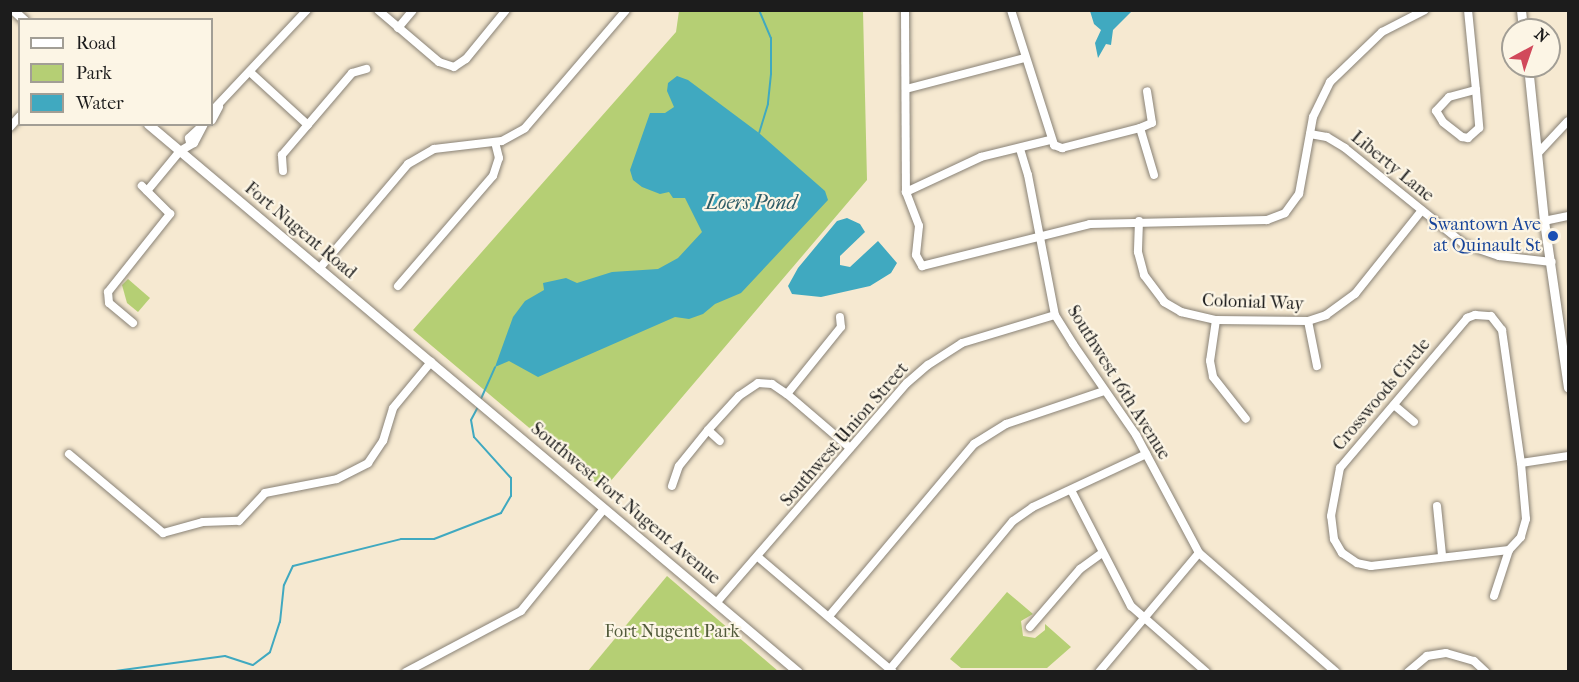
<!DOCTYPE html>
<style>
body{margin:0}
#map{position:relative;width:1579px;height:682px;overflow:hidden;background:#f6e9d1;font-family:"IM FELL French Canon",serif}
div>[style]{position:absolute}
.green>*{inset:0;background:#b5cf74}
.water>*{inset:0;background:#40a9c0}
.stream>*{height:2px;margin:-1px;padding:0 1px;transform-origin:1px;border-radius:1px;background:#40a9c0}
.roads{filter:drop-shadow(0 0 2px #898276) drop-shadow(0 0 2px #898276)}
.minor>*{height:8px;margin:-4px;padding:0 4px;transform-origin:4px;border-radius:4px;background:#fff}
.tertiary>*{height:9px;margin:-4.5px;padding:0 4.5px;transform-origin:4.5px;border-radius:4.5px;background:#fff}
.dots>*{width:16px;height:16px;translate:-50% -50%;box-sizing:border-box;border:3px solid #fcf5e5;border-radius:50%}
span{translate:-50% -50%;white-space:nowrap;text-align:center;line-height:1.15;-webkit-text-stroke:4.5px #fcf5e5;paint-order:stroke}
.street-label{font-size:18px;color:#1c1c1c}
.transit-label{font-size:18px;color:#164399}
.right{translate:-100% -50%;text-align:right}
.park-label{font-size:18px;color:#525b3b}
.water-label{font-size:20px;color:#2c5b66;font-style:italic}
.frame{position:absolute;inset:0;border:12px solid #1c1c1c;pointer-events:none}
.legend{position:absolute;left:18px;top:18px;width:195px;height:108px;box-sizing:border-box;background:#fcf5e5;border:2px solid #a29e95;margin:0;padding:8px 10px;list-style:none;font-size:18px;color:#1c1c1c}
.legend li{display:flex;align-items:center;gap:12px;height:30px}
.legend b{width:30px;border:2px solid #a29e95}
.north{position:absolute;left:1501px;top:18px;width:60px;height:60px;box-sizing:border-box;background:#fcf5e5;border:2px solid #a29e95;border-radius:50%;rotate:40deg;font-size:16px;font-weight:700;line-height:24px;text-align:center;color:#1c1c1c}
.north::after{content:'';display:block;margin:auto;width:21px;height:27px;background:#d1495b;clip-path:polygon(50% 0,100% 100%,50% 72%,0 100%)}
</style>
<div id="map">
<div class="green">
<div style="clip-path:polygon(679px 11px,863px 11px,867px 180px,603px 490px,413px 330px,676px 32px)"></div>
<div style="clip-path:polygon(128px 279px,150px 298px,138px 312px,127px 303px,122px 285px)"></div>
<div style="clip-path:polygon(667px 576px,778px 671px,588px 671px)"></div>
<div style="clip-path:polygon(1007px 592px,1033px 614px,1021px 621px,1023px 636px,1035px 638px,1045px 630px,1045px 624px,1071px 647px,1047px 668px,961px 668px,950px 659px)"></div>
</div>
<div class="water">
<div style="clip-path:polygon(1090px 11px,1132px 11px,1113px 30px,1111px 45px,1106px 44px,1098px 58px,1095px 43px,1101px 30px,1094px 24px)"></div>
<div style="clip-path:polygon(677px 76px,688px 80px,759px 133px,825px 191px,828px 200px,741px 293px,715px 304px,703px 314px,689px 319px,675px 317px,538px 377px,509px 361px,495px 367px,513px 317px,525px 301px,544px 290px,543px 283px,566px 278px,577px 283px,612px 272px,658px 269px,678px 258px,702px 232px,685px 198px,673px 198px,669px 192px,660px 194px,642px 187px,633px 180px,630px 170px,650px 113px,665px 113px,674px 107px,667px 91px,668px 83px)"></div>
<div style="clip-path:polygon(847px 218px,860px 224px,865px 232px,840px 256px,840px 265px,850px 267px,878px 241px,897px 263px,891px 273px,870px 286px,821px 297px,792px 294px,788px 286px,798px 268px,837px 221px)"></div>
</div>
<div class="stream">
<div style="left:759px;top:10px;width:30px;rotate:67deg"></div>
<div style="left:771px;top:38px;width:36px;rotate:90deg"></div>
<div style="left:771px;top:74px;width:30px;rotate:96deg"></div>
<div style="left:768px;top:104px;width:30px;rotate:107deg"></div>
<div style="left:480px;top:401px;width:37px;rotate:-66deg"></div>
<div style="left:108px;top:672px;width:118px;rotate:-7.8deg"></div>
<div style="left:225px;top:656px;width:29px;rotate:18deg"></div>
<div style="left:253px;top:665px;width:21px;rotate:-37deg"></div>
<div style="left:270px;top:652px;width:32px;rotate:-72deg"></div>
<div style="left:280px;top:622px;width:37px;rotate:-84deg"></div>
<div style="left:284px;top:585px;width:21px;rotate:-65deg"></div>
<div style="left:293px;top:566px;width:111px;rotate:-14deg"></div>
<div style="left:401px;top:539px;width:33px"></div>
<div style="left:434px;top:539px;width:72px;rotate:-21.2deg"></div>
<div style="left:501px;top:513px;width:20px;rotate:-60deg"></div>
<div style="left:511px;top:496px;width:18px;rotate:-90deg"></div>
<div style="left:511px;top:478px;width:55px;rotate:-132.1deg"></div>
<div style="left:474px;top:437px;width:17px;rotate:-100deg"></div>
<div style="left:471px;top:420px;width:15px;rotate:-62deg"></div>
</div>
<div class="roads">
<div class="minor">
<div style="left:378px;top:10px;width:80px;rotate:40.4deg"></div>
<div style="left:439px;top:62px;width:16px;rotate:18deg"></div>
<div style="left:454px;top:67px;width:14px;rotate:-34deg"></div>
<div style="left:466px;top:59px;width:63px;rotate:-50.8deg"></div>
<div style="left:905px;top:10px;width:182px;rotate:89.7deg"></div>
<div style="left:1011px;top:10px;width:142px;rotate:72.3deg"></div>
<div style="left:1054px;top:145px;width:9px;rotate:21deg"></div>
<div style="left:1062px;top:148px;width:81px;rotate:-14.4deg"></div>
<div style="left:1140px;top:128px;width:49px;rotate:73.4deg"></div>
<div style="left:1468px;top:10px;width:80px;rotate:84.3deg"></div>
<div style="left:1476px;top:90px;width:38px;rotate:85deg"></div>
<div style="left:1479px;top:128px;width:15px;rotate:138deg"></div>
<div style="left:1468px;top:138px;width:6px;rotate:-171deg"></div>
<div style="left:1462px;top:137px;width:24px;rotate:-142deg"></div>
<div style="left:1443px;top:122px;width:13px;rotate:-122deg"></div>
<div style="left:1436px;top:111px;width:19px;rotate:-47deg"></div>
<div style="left:1449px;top:97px;width:28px;rotate:-15deg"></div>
<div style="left:398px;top:28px;width:23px;rotate:-50deg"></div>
<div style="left:251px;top:73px;width:77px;rotate:42.4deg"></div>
<div style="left:906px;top:89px;width:123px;rotate:-14.6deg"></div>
<div style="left:212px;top:111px;width:139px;rotate:-46.8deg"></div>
<div style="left:212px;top:120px;width:15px;rotate:-62deg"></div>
<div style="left:10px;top:127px;width:15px;rotate:-48deg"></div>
<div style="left:1140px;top:128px;width:13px;rotate:-23deg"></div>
<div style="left:1152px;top:123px;width:32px;rotate:-99deg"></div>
<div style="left:1310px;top:134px;width:17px;rotate:10deg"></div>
<div style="left:1327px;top:137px;width:21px;rotate:31deg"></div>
<div style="left:1345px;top:148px;width:153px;rotate:38.9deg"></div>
<div style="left:1464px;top:244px;width:37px;rotate:19deg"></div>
<div style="left:1499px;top:256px;width:53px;rotate:6.5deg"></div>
<div style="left:1050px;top:140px;width:71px;rotate:166.2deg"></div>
<div style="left:981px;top:157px;width:83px;rotate:155deg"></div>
<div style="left:906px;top:192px;width:36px;rotate:69deg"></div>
<div style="left:919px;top:226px;width:29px;rotate:96deg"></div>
<div style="left:916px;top:255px;width:13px;rotate:61deg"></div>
<div style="left:922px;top:266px;width:173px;rotate:-14deg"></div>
<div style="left:1090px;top:224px;width:177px;rotate:-1.3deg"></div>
<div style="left:1267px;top:220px;width:19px;rotate:-21deg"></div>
<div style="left:1285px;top:213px;width:24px;rotate:-54deg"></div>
<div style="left:1299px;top:194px;width:78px;rotate:-79.7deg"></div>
<div style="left:1313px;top:117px;width:39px;rotate:-64deg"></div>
<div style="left:1330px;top:82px;width:72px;rotate:-43.9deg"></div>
<div style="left:1382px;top:32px;width:48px;rotate:-27.1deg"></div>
<div style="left:190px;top:143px;width:5px;rotate:-101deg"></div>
<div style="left:189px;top:138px;width:21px;rotate:-43deg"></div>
<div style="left:1020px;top:149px;width:27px;rotate:73deg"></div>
<div style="left:1028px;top:175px;width:143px;rotate:79.1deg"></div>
<div style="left:1055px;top:315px;width:34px;rotate:58deg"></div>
<div style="left:1073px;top:344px;width:111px;rotate:55.3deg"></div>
<div style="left:1136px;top:435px;width:134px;rotate:61.9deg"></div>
<div style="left:1199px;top:553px;width:181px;rotate:41deg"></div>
<div style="left:1539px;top:152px;width:42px;rotate:-46.9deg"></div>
<div style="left:283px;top:171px;width:16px;rotate:-94deg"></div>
<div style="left:282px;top:155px;width:108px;rotate:-49.5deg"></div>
<div style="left:352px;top:73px;width:15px;rotate:-16deg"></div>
<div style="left:147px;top:191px;width:52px;rotate:-50.5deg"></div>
<div style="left:180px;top:151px;width:16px;rotate:-30deg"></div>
<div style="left:194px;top:143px;width:19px;rotate:-62deg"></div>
<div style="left:1139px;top:221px;width:31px;rotate:92deg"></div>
<div style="left:1138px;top:252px;width:24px;rotate:75deg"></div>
<div style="left:1144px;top:275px;width:34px;rotate:53deg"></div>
<div style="left:1164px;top:302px;width:20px;rotate:30deg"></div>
<div style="left:1181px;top:312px;width:36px;rotate:13deg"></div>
<div style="left:1216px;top:320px;width:92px;rotate:0.6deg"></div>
<div style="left:1308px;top:321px;width:19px;rotate:-18deg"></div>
<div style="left:1326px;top:315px;width:36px;rotate:-36deg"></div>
<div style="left:1355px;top:294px;width:107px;rotate:-51.4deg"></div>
<div style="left:1544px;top:221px;width:25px;rotate:-12deg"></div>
<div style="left:319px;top:269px;width:138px;rotate:-49.7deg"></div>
<div style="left:408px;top:164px;width:30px;rotate:-30deg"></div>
<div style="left:434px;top:149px;width:68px;rotate:-6.7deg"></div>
<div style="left:502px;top:141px;width:26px;rotate:-29deg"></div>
<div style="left:525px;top:128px;width:155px;rotate:-49.4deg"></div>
<div style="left:398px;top:286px;width:145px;rotate:-49.2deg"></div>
<div style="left:493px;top:176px;width:19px;rotate:-72deg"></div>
<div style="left:499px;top:158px;width:16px;rotate:-104deg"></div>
<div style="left:1475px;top:315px;width:16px;rotate:4deg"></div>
<div style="left:1491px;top:316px;width:18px;rotate:52deg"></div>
<div style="left:1502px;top:330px;width:134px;rotate:81.9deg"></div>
<div style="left:1521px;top:463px;width:56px;rotate:84.9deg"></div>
<div style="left:1526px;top:519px;width:19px;rotate:106deg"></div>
<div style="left:1521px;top:537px;width:18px;rotate:133deg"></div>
<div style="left:1509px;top:550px;width:139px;rotate:173.4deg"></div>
<div style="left:1371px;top:566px;width:14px;rotate:-168deg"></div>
<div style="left:1357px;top:563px;width:18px;rotate:-146deg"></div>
<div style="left:1342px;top:553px;width:16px;rotate:-120deg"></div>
<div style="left:1334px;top:539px;width:23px;rotate:-97deg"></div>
<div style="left:1331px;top:516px;width:49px;rotate:-79.4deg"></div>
<div style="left:1340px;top:468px;width:197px;rotate:-49.7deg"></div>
<div style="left:1467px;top:318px;width:9px;rotate:-21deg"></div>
<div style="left:1216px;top:320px;width:41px;rotate:98.3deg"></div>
<div style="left:1210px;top:361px;width:16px;rotate:79deg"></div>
<div style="left:1213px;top:377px;width:53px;rotate:51.8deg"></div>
<div style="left:1308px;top:321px;width:46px;rotate:78.7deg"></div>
<div style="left:133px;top:323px;width:31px;rotate:-140deg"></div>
<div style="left:109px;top:303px;width:11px;rotate:-95deg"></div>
<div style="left:108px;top:292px;width:100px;rotate:-51.5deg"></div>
<div style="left:170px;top:214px;width:40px;rotate:-135deg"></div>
<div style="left:787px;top:394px;width:86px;rotate:-51.1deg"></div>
<div style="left:841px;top:327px;width:10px;rotate:-96deg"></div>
<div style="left:1394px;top:405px;width:26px;rotate:40deg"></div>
<div style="left:708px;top:430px;width:16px;rotate:43deg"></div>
<div style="left:69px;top:454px;width:123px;rotate:40deg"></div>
<div style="left:163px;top:533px;width:41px;rotate:-15.4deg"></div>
<div style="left:203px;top:522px;width:36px;rotate:-2deg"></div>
<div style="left:239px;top:521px;width:38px;rotate:-47deg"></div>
<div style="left:265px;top:493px;width:73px;rotate:-11deg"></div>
<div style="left:337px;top:479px;width:35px;rotate:-27deg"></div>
<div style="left:368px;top:463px;width:27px;rotate:-56deg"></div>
<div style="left:383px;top:441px;width:34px;rotate:-73deg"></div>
<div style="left:393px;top:408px;width:60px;rotate:-50.4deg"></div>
<div style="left:1521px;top:463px;width:48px;rotate:-8.5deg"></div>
<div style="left:672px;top:486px;width:21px;rotate:-71deg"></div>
<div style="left:679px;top:466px;width:46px;rotate:-51.1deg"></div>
<div style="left:708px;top:430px;width:46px;rotate:-47.6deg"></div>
<div style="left:739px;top:396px;width:23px;rotate:-34deg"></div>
<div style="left:758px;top:383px;width:14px;rotate:4deg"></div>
<div style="left:772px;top:384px;width:18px;rotate:34deg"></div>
<div style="left:787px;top:394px;width:83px;rotate:40.6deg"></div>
<div style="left:1071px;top:490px;width:131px;rotate:62.7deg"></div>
<div style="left:1131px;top:606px;width:100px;rotate:41.3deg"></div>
<div style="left:1437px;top:506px;width:49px;rotate:84.2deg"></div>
<div style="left:758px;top:557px;width:177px;rotate:40.4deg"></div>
<div style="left:1494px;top:596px;width:48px;rotate:-71.9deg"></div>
<div style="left:717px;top:602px;width:290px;rotate:-49.1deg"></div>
<div style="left:907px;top:383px;width:28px;rotate:-41deg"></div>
<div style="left:928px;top:365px;width:40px;rotate:-32.9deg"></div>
<div style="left:962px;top:343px;width:97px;rotate:-16.8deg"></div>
<div style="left:830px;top:615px;width:224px;rotate:-49.9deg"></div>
<div style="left:974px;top:444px;width:38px;rotate:-32deg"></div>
<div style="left:1006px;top:424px;width:103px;rotate:-18.6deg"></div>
<div style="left:1030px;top:627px;width:77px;rotate:-49.2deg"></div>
<div style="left:1080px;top:569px;width:26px;rotate:-36deg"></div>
<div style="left:890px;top:669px;width:192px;rotate:-50.3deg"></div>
<div style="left:1013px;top:521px;width:24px;rotate:-35deg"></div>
<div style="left:1033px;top:507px;width:125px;rotate:-25.1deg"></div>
<div style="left:406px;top:672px;width:130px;rotate:-27.9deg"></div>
<div style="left:521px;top:611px;width:130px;rotate:-50.9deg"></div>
<div style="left:1099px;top:672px;width:155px;rotate:-50deg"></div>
<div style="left:1408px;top:672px;width:25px;rotate:-40deg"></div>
<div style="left:1427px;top:656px;width:19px;rotate:-9deg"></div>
<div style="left:1446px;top:653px;width:29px;rotate:16deg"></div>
<div style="left:1474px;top:661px;width:16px;rotate:43deg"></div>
</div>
<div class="tertiary">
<div style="left:13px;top:10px;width:15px;rotate:42deg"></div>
<div style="left:1521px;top:10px;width:20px;rotate:84deg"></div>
<div style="left:1528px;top:66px;width:156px;rotate:84.1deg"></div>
<div style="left:1544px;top:221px;width:168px;rotate:81.8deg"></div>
<div style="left:148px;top:124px;width:850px;rotate:40.13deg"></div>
</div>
</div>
<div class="dots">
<div style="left:1553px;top:236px;background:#1a4fb4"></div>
</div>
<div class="street-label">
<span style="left:1392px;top:167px;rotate:39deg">Liberty Lane</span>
<span style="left:300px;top:231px;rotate:40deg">Fort Nugent Road</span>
<span style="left:1253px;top:303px;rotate:2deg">Colonial Way</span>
<span style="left:1118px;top:383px;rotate:58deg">Southwest 16th Avenue</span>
<span style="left:1382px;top:395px;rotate:-50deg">Crosswoods Circle</span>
<span style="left:845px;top:435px;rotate:-49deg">Southwest Union Street</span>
<span style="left:625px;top:504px;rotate:40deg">Southwest Fort Nugent Avenue</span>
</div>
<div class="transit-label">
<span class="right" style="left:1541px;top:236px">Swantown Ave<br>at Quinault St</span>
</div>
<div class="park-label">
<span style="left:672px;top:632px">Fort Nugent Park</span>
</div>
<div class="water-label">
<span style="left:751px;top:202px">Loers Pond</span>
</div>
<div class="frame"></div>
<ul class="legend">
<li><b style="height:8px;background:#fff"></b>Road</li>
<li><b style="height:16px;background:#b5cf74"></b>Park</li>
<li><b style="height:16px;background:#40a9c0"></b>Water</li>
</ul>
<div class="north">N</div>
</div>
